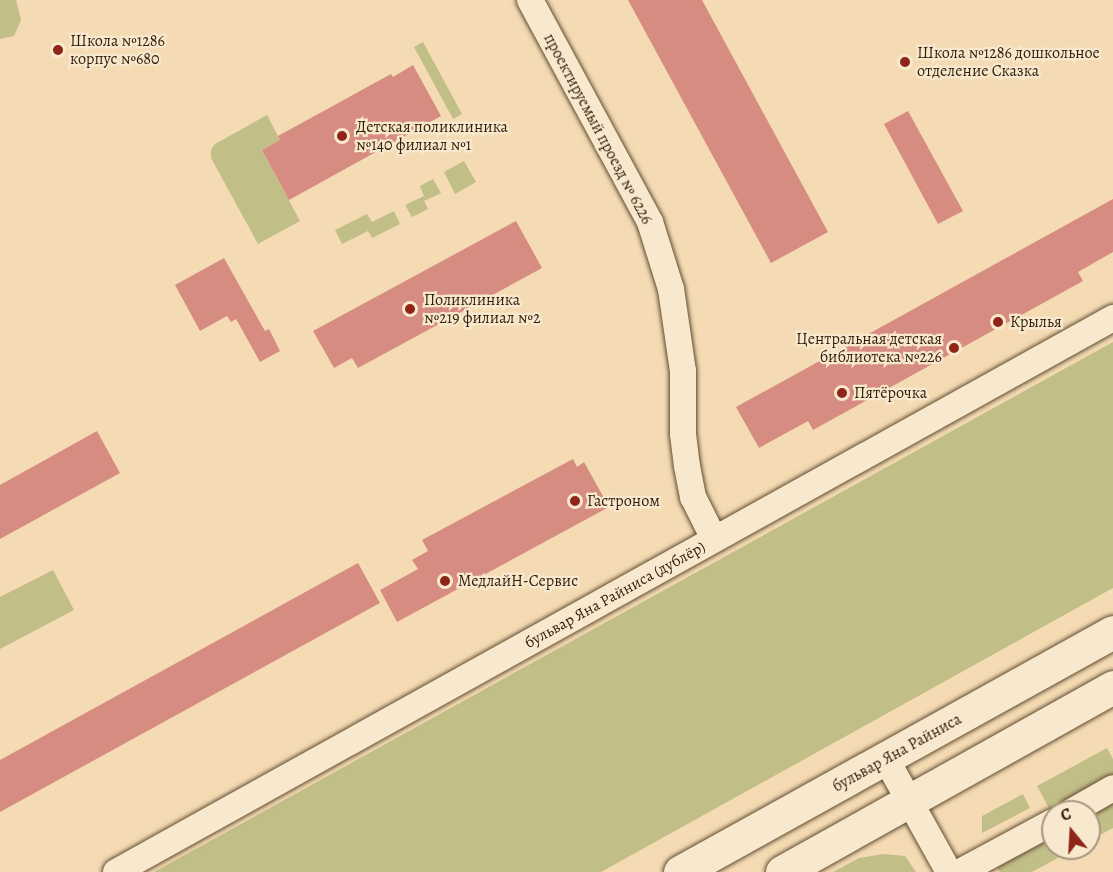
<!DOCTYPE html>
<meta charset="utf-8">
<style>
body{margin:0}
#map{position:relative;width:1113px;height:872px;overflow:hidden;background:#f4dbb3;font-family:Alegreya,serif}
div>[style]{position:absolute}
.green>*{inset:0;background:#c2be88}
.building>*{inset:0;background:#d78c81}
.roads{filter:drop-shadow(0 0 2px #624d33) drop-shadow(0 0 2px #624d33)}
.street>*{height:26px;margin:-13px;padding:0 13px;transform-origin:13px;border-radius:13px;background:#f8e8ce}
.secondary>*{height:33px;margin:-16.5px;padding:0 16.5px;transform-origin:16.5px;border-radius:16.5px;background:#f8e8ce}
.dots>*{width:16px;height:16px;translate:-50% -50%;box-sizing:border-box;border:3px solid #f8e8ce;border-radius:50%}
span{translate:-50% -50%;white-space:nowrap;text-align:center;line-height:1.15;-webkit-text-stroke:4.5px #f8e8ce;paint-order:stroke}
.poi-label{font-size:16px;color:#311e08}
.left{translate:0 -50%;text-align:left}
.right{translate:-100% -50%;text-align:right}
.street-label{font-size:16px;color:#311e08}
.north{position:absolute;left:1041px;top:800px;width:60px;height:60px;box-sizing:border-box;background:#f8e8ce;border:2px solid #a8977f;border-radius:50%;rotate:342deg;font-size:16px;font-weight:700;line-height:24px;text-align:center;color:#311e08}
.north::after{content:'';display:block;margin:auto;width:21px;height:27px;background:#8f2418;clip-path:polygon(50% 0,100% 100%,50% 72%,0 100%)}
</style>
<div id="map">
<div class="green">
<div style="clip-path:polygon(0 0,16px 0,21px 20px,14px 36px,0 39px)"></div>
<div style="clip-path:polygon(423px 42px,462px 114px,453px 119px,414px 47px)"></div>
<div style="clip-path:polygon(267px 115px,280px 140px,262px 150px,300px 221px,258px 244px,211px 158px,211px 150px,215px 144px)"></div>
<div style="clip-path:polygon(464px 161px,476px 182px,455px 194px,444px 172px)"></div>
<div style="clip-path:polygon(433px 179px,441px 193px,424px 201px,428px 209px,412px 217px,405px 205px,424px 196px,420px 186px)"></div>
<div style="clip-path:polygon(394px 211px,400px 224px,372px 238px,368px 231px,342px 244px,335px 230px,367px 214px,372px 222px)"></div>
<div style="clip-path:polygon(1113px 342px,1113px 588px,601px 872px,154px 872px)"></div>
<div style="clip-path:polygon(53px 570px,74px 610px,0 649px,0 597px)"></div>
<div style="clip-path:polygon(1107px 748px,1113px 759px,1113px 775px,1050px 810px,1037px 786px)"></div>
<div style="clip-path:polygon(1023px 794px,1030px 808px,982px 833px,982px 816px)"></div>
<div style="clip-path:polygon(1113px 803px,1113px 828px,1089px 841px,1089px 816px)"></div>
<div style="clip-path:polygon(1053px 836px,1053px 848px,1076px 848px,1032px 872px,1000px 872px,997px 867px)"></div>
<div style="clip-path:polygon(883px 854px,905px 856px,916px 872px,833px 872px,859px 858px)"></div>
</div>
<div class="building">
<div style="clip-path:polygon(628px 0,702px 0,828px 232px,771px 263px)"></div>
<div style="clip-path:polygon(413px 65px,441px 116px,289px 200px,262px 150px,280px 140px,278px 136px,391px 74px,393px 77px)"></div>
<div style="clip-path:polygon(908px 111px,963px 211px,938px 224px,884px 124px)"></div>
<div style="clip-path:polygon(1113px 199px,1113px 252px,1078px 272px,1083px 281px,813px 430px,808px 421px,759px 448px,736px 407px)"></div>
<div style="clip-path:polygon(516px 221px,542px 268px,358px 368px,352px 358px,334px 368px,313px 331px)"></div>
<div style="clip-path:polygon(224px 258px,265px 331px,269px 329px,280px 351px,260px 362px,236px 319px,231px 322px,227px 316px,200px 331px,175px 285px)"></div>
<div style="clip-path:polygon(97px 431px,120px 473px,0 539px,0 485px)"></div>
<div style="clip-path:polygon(573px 459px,577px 467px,584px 462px,609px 507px,397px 622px,380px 590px,418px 569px,412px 560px,428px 551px,422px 540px)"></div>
<div style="clip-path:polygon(358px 563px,380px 603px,0 812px,0 760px)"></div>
</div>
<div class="roads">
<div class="street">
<div style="left:530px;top:0;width:252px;rotate:61.6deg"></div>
<div style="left:650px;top:222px;width:70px;rotate:72.6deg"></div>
<div style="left:671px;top:289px;width:83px;rotate:81.7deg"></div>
<div style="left:683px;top:371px;width:63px;rotate:90deg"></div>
<div style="left:683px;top:434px;width:32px;rotate:83deg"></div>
<div style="left:687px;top:466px;width:32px;rotate:79deg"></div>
<div style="left:693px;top:497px;width:47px;rotate:63.4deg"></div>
<div style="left:886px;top:759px;width:129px;rotate:60.9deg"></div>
<div style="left:1071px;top:812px;width:48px;rotate:-29.7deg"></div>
<div style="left:116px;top:872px;width:1141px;rotate:-29.06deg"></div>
<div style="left:960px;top:872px;width:106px;rotate:-28.3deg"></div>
</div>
<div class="secondary">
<div style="left:680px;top:872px;width:495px;rotate:-29deg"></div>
<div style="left:782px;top:872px;width:379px;rotate:-29.2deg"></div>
</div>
</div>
<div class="dots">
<div style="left:58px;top:50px;background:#8f2418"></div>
<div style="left:905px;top:62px;background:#8f2418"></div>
<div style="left:342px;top:136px;background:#8f2418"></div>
<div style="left:410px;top:309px;background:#8f2418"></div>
<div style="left:998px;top:322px;background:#8f2418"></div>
<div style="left:954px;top:348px;background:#8f2418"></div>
<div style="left:842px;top:393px;background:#8f2418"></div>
<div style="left:575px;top:501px;background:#8f2418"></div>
<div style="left:445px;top:581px;background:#8f2418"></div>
</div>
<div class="poi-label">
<span class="left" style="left:70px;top:50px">Школа №1286<br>корпус №680</span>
<span class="left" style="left:917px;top:62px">Школа №1286 дошкольное<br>отделение Сказка</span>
<span class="left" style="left:356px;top:136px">Детская поликлиника<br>№140 филиал №1</span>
<span class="left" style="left:424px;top:309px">Поликлиника<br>№219 филиал №2</span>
<span class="left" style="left:1010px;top:322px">Крылья</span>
<span class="right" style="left:942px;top:348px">Центральная детская<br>библиотека №226</span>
<span class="left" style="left:854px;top:393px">Пятёрочка</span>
<span class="left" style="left:587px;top:501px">Гастроном</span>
<span class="left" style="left:458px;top:581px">МедлайН-Сервис</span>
</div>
<div class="street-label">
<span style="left:598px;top:129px;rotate:62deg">проектируемый проезд № 6226</span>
<span style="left:615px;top:595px;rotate:-29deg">бульвар Яна Райниса (дублёр)</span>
<span style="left:897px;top:753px;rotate:-29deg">бульвар Яна Райниса</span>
</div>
<div class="north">С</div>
</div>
